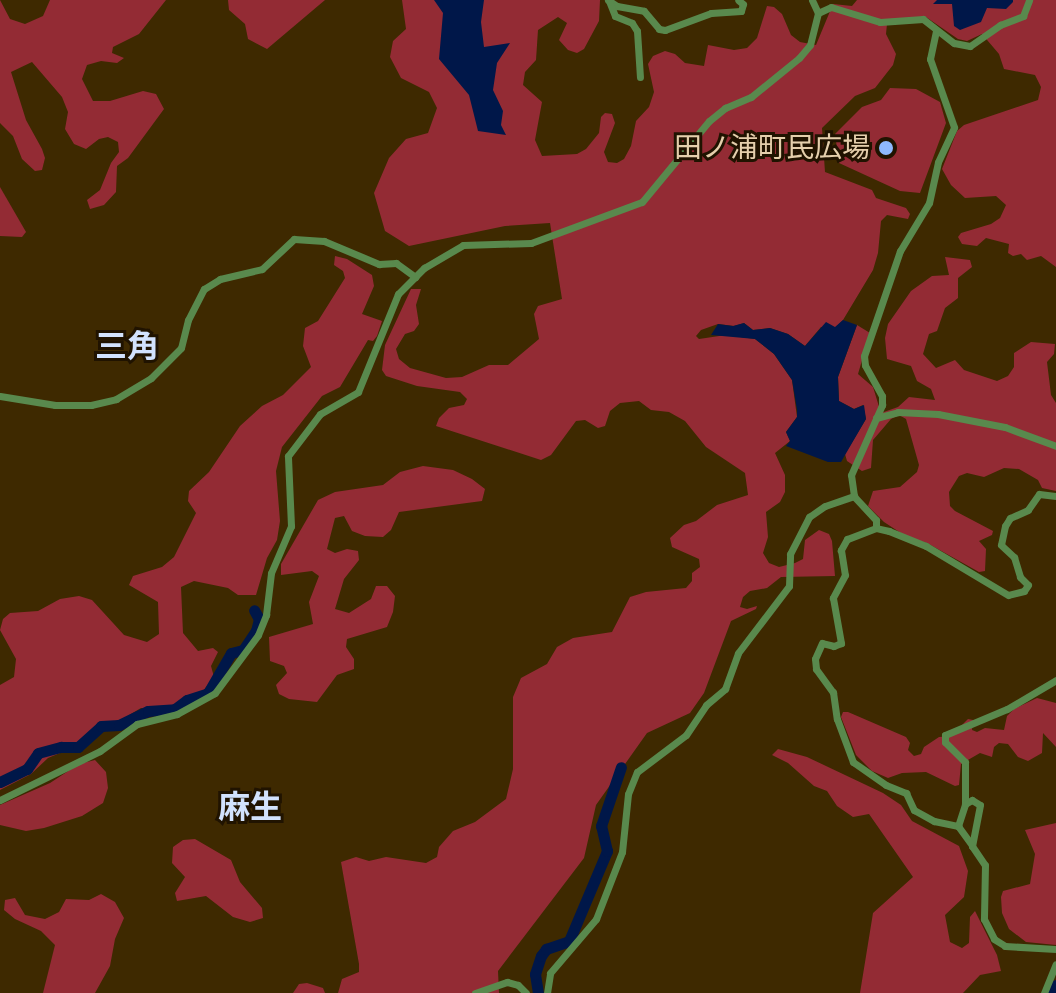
<!DOCTYPE html>
<meta charset="utf-8">
<style>
body{margin:0}
#map{position:relative;width:1056px;height:993px;overflow:hidden;background:#3e2900;font-family:Rubik,"Noto Sans JP",sans-serif}
div>[style]{position:absolute}
.green>*{inset:0;background:#932b34}
.water>*{inset:0;background:#001749}
.river>*{height:11px;margin:-5.5px;padding:0 5.5px;transform-origin:5.5px;border-radius:5.5px;background:#001749}
.minor>*{height:7px;margin:-3.5px;padding:0 3.5px;transform-origin:3.5px;border-radius:3.5px;background:#59894d}
.dots>*{width:22px;height:22px;translate:-50% -50%;box-sizing:border-box;border:4px solid #201300;border-radius:50%}
span{translate:-50% -50%;white-space:nowrap;text-align:center;line-height:1.15;-webkit-text-stroke:6px #201300;paint-order:stroke}
.poi-label{font-size:28px;color:#e5cfac}
.right{translate:-100% -50%;text-align:right}
.quarter-label{font-size:32px;color:#d2e2fd;font-weight:700}
</style>
<div id="map">
<div class="green">
<div style="clip-path:polygon(0 0,10px 19px,25px 24px,43px 16px,50px 0,166px 0,139px 34px,113px 47px,112px 53px,124px 58px,117px 63px,101px 61px,87px 65px,82px 79px,93px 101px,110px 101px,143px 91px,156px 94px,164px 109px,128px 158px,117px 166px,116px 192px,104px 205px,90px 209px,87px 200px,100px 190px,111px 163px,119px 152px,118px 142px,108px 137px,99px 139px,86px 149px,74px 144px,65px 129px,68px 112px,62px 97px,32px 62px,11px 72px,26px 120px,42px 149px,45px 158px,42px 170px,35px 171px,22px 159px,13px 136px,0 123px)"></div>
<div style="clip-path:polygon(228px 0,325px 0,267px 49px,248px 39px,245px 24px,229px 10px)"></div>
<div style="clip-path:polygon(402px 0,600px 0,599px 21px,584px 49px,577px 53px,568px 50px,559px 40px,567px 23px,558px 17px,538px 30px,536px 60px,525px 72px,523px 85px,542px 102px,535px 140px,542px 156px,577px 154px,586px 149px,599px 133px,601px 117px,605px 113px,612px 114px,615px 123px,604px 152px,608px 162px,617px 163px,624px 159px,631px 146px,636px 121px,649px 107px,654px 92px,648px 64px,653px 56px,665px 51px,675px 54px,685px 63px,704px 66px,708px 45px,734px 50px,747px 48px,757px 38px,767px 6px,774px 7px,782px 14px,791px 35px,800px 42px,816px 45px,833px 4px,852px 6px,857px 0,1056px 0,1056px 267px,1041px 256px,1027px 260px,1021px 254px,1013px 256px,1008px 253px,1009px 244px,986px 238px,977px 246px,962px 244px,958px 237px,961px 233px,991px 224px,1000px 218px,1006px 205px,996px 196px,965px 198px,951px 185px,942px 169px,957px 131px,964px 125px,1038px 100px,1041px 87px,1035px 75px,1004px 69px,999px 54px,982px 34px,967px 41px,958px 39px,926px 17px,911px 17px,887px 24px,886px 34px,896px 54px,893px 65px,875px 88px,855px 96px,822px 128px,825px 172px,872px 190px,876px 198px,906px 208px,910px 214px,908px 219px,887px 215px,881px 221px,878px 253px,873px 270px,843px 320px,835px 328px,821px 327px,805px 346px,788px 334px,770px 328px,753px 330px,744px 323px,734px 326px,718px 324px,701px 330px,696px 336px,699px 339px,726px 335px,755px 339px,774px 354px,792px 380px,797px 417px,786px 432px,790px 441px,775px 453px,785px 475px,785px 492px,780px 502px,766px 512px,768px 537px,763px 553px,769px 563px,779px 567px,795px 563px,803px 559px,805px 540px,819px 530px,829px 534px,832px 541px,835px 576px,781px 577px,767px 588px,750px 591px,743px 597px,740px 607px,747px 609px,757px 606px,756px 609px,731px 621px,704px 693px,690px 713px,647px 733px,596px 805px,584px 858px,498px 971px,499px 993px,338px 993px,342px 979px,359px 972px,359px 964px,341px 862px,356px 857px,369px 861px,386px 857px,426px 863px,437px 857px,439px 847px,453px 831px,475px 822px,506px 799px,513px 769px,513px 697px,521px 678px,547px 664px,557px 647px,573px 638px,612px 632px,630px 597px,646px 592px,686px 588px,692px 581px,692px 573px,700px 567px,699px 559px,672px 547px,670px 538px,684px 525px,696px 521px,717px 505px,748px 495px,745px 473px,706px 447px,685px 421px,669px 412px,651px 410px,639px 401px,620px 403px,610px 411px,605px 426px,598px 428px,585px 420px,576px 421px,551px 455px,541px 460px,436px 426px,439px 418px,449px 408px,464px 405px,467px 399px,460px 392px,417px 386px,386px 376px,382px 370px,385px 345px,411px 289px,421px 289px,416px 305px,419px 324px,414px 331px,405px 334px,396px 349px,399px 359px,410px 368px,446px 378px,462px 377px,489px 365px,508px 365px,539px 339px,534px 314px,538px 306px,562px 299px,550px 223px,505px 226px,409px 246px,385px 231px,374px 193px,389px 158px,406px 139px,428px 133px,437px 108px,429px 92px,401px 78px,390px 57px,393px 41px,406px 29px)"></div>
<div style="clip-path:polygon(890px 88px,916px 89px,940px 102px,946px 123px,920px 193px,900px 191px,839px 163px,835px 134px,862px 107px,881px 100px)"></div>
<div style="clip-path:polygon(0 187px,26px 232px,22px 237px,0 236px)"></div>
<div style="clip-path:polygon(335px 256px,347px 259px,372px 275px,374px 286px,362px 314px,382px 321px,377px 336px,373px 341px,368px 340px,340px 387px,322px 396px,282px 447px,276px 471px,280px 521px,277px 540px,267px 558px,256px 595px,238px 595px,228px 588px,194px 581px,181px 587px,183px 633px,198px 651px,213px 648px,218px 652px,211px 666px,214px 677px,203px 691px,174px 706px,154px 710px,141px 708px,77px 746px,48px 758px,31px 774px,0 790px,0 685px,14px 677px,16px 659px,0 630px,3px 619px,10px 613px,38px 611px,60px 599px,79px 596px,92px 600px,124px 635px,147px 642px,159px 634px,158px 602px,129px 585px,133px 576px,162px 567px,174px 557px,196px 513px,188px 501px,189px 491px,209px 472px,240px 426px,262px 406px,283px 395px,311px 367px,303px 346px,305px 328px,318px 321px,345px 278px,343px 271px,334px 265px)"></div>
<div style="clip-path:polygon(945px 257px,970px 260px,972px 267px,958px 278px,958px 298px,945px 308px,937px 331px,929px 334px,923px 354px,936px 368px,955px 360px,964px 370px,997px 381px,1008px 376px,1014px 367px,1014px 353px,1031px 342px,1055px 344px,1054px 354px,1047px 362px,1051px 395px,1056px 403px,1056px 491px,1042px 488px,1038px 480px,1019px 469px,1004px 468px,984px 477px,967px 473px,959px 476px,949px 492px,950px 506px,955px 511px,993px 531px,992px 535px,979px 541px,986px 549px,985px 571px,979px 572px,927px 543px,907px 537px,884px 522px,868px 506px,873px 491px,900px 487px,917px 472px,919px 465px,906px 419px,899px 415px,891px 419px,873px 440px,871px 468px,862px 471px,847px 461px,845px 454px,866px 419px,863px 405px,854px 409px,839px 401px,838px 377px,857px 325px,870px 333px,858px 374px,873px 387px,881px 413px,898px 407px,909px 397px,935px 400px,931px 389px,917px 381px,911px 366px,887px 359px,885px 338px,888px 324px,911px 291px,932px 276px,949px 275px)"></div>
<div style="clip-path:polygon(423px 466px,453px 470px,472px 479px,485px 489px,482px 501px,399px 512px,391px 530px,383px 537px,365px 536px,352px 531px,344px 516px,335px 518px,327px 549px,335px 553px,347px 549px,358px 551px,359px 560px,344px 579px,335px 609px,349px 613px,371px 599px,376px 586px,387px 586px,395px 596px,393px 612px,387px 627px,347px 639px,346px 647px,354px 659px,354px 669px,337px 675px,317px 702px,289px 699px,279px 694px,276px 685px,287px 673px,284px 666px,270px 661px,269px 637px,313px 624px,309px 602px,319px 576px,312px 571px,281px 575px,281px 564px,318px 500px,335px 492px,383px 485px,400px 472px)"></div>
<div style="clip-path:polygon(1037px 698px,1056px 703px,1056px 747px,1043px 733px,1042px 753px,1028px 761px,1018px 757px,1008px 744px,999px 743px,994px 747px,992px 757px,980px 753px,961px 764px,959px 785px,955px 786px,926px 772px,902px 773px,888px 778px,872px 771px,856px 755px,841px 717px,843px 712px,848px 712px,906px 737px,910px 743px,908px 750px,914px 756px,921px 754px,924px 747px,939px 737px,951px 736px,968px 719px,973px 720px,972px 730px,977px 732px,985px 728px,1004px 730px,1007px 716px,1014px 709px)"></div>
<div style="clip-path:polygon(778px 749px,807px 757px,883px 793px,901px 805px,912px 821px,959px 846px,968px 871px,964px 897px,945px 915px,950px 942px,962px 948px,969px 943px,970px 917px,975px 911px,997px 955px,1001px 971px,980px 975px,963px 993px,860px 993px,873px 913px,913px 877px,869px 814px,853px 817px,837px 806px,827px 791px,814px 786px,788px 763px,772px 755px)"></div>
<div style="clip-path:polygon(95px 760px,106px 772px,108px 788px,103px 803px,82px 816px,44px 828px,26px 831px,0 825px,0 805px,50px 783px,79px 764px)"></div>
<div style="clip-path:polygon(1056px 823px,1056px 945px,1026px 942px,1009px 929px,1002px 913px,1001px 897px,1003px 891px,1030px 884px,1035px 854px,1025px 830px)"></div>
<div style="clip-path:polygon(195px 839px,231px 860px,240px 882px,262px 908px,263px 918px,250px 922px,233px 917px,206px 896px,177px 901px,175px 893px,185px 877px,172px 863px,173px 847px,183px 840px)"></div>
<div style="clip-path:polygon(101px 894px,115px 902px,124px 918px,115px 939px,110px 966px,95px 993px,43px 993px,55px 945px,41px 931px,15px 919px,4px 910px,5px 900px,15px 898px,25px 915px,45px 919px,59px 912px,66px 899px,89px 900px)"></div>
<div style="clip-path:polygon(307px 983px,323px 988px,325px 993px,293px 993px,299px 984px)"></div>
</div>
<div class="water">
<div style="clip-path:polygon(434px 0,484px 0,481px 22px,484px 47px,510px 43px,497px 63px,493px 90px,503px 111px,501px 125px,506px 135px,478px 131px,469px 95px,439px 59px,443px 13px)"></div>
<div style="clip-path:polygon(937px 0,1013px 0,1013px 2px,1006px 9px,987px 8px,981px 22px,960px 30px,954px 26px,952px 4px,933px 4px)"></div>
<div style="clip-path:polygon(843px 320px,857px 325px,838px 377px,839px 401px,854px 409px,864px 405px,866px 419px,841px 462px,828px 462px,786px 446px,790px 441px,786px 432px,797px 417px,797px 410px,792px 380px,774px 354px,755px 339px,711px 335px,718px 324px,733px 326px,744px 323px,753px 330px,770px 328px,788px 334px,805px 346px,826px 322px,835px 327px)"></div>
</div>
<div class="river">
<div style="left:0;top:782px;width:30px;rotate:-26deg"></div>
<div style="left:27px;top:769px;width:19px;rotate:-55deg"></div>
<div style="left:38px;top:753px;width:24px;rotate:-15deg"></div>
<div style="left:61px;top:747px;width:17px"></div>
<div style="left:78px;top:747px;width:31px;rotate:-42deg"></div>
<div style="left:101px;top:726px;width:18px;rotate:-3deg"></div>
<div style="left:119px;top:725px;width:32px;rotate:-26deg"></div>
<div style="left:148px;top:711px;width:27px;rotate:-4deg"></div>
<div style="left:175px;top:709px;width:15px;rotate:-37deg"></div>
<div style="left:187px;top:700px;width:22px;rotate:-18deg"></div>
<div style="left:208px;top:693px;width:46px;rotate:-60.1deg"></div>
<div style="left:231px;top:653px;width:12px;rotate:-14deg"></div>
<div style="left:243px;top:650px;width:23px;rotate:-56deg"></div>
<div style="left:256px;top:631px;width:12px;rotate:-76deg"></div>
<div style="left:259px;top:619px;width:10px;rotate:-119deg"></div>
<div style="left:538px;top:993px;width:19px;rotate:-99deg"></div>
<div style="left:535px;top:974px;width:19px;rotate:-72deg"></div>
<div style="left:541px;top:956px;width:9px;rotate:-54deg"></div>
<div style="left:546px;top:949px;width:24px;rotate:-19deg"></div>
<div style="left:569px;top:941px;width:98px;rotate:-67.1deg"></div>
<div style="left:607px;top:851px;width:26px;rotate:-103deg"></div>
<div style="left:601px;top:826px;width:62px;rotate:-71.3deg"></div>
<div style="left:1047px;top:993px;width:12px;rotate:-42deg"></div>
</div>
<div class="minor">
<div style="left:608px;top:0;width:11px;rotate:34deg"></div>
<div style="left:617px;top:6px;width:27px;rotate:10deg"></div>
<div style="left:644px;top:11px;width:23px;rotate:50deg"></div>
<div style="left:659px;top:29px;width:6px;rotate:9deg"></div>
<div style="left:665px;top:30px;width:49px;rotate:-20.3deg"></div>
<div style="left:711px;top:13px;width:30px;rotate:-4deg"></div>
<div style="left:741px;top:11px;width:7px;rotate:-74deg"></div>
<div style="left:743px;top:4px;width:6px;rotate:-141deg"></div>
<div style="left:609px;top:1px;width:16px;rotate:68deg"></div>
<div style="left:615px;top:16px;width:18px;rotate:22deg"></div>
<div style="left:632px;top:23px;width:9px;rotate:58deg"></div>
<div style="left:637px;top:31px;width:46px;rotate:86.3deg"></div>
<div style="left:818px;top:13px;width:14px;rotate:-25deg"></div>
<div style="left:831px;top:7px;width:51px;rotate:17deg"></div>
<div style="left:880px;top:22px;width:43px;rotate:-4deg"></div>
<div style="left:923px;top:19px;width:39px;rotate:38deg"></div>
<div style="left:954px;top:43px;width:16px;rotate:11deg"></div>
<div style="left:970px;top:46px;width:37px;rotate:-35deg"></div>
<div style="left:1000px;top:25px;width:25px;rotate:-21deg"></div>
<div style="left:1023px;top:16px;width:17px;rotate:-69deg"></div>
<div style="left:0;top:396px;width:56px;rotate:9.3deg"></div>
<div style="left:55px;top:405px;width:36px"></div>
<div style="left:91px;top:405px;width:26px;rotate:-13deg"></div>
<div style="left:116px;top:399px;width:41px;rotate:-31deg"></div>
<div style="left:151px;top:378px;width:42px;rotate:-45deg"></div>
<div style="left:181px;top:348px;width:29px;rotate:-76deg"></div>
<div style="left:188px;top:320px;width:35px;rotate:-63deg"></div>
<div style="left:204px;top:289px;width:19px;rotate:-32deg"></div>
<div style="left:220px;top:279px;width:43px;rotate:-13.4deg"></div>
<div style="left:262px;top:269px;width:44px;rotate:-43.2deg"></div>
<div style="left:294px;top:239px;width:30px;rotate:4deg"></div>
<div style="left:324px;top:241px;width:60px;rotate:22.7deg"></div>
<div style="left:379px;top:264px;width:17px;rotate:-3deg"></div>
<div style="left:396px;top:263px;width:24px;rotate:36deg"></div>
<div style="left:876px;top:418px;width:23px;rotate:-15deg"></div>
<div style="left:898px;top:412px;width:40px;rotate:2.9deg"></div>
<div style="left:938px;top:414px;width:68px;rotate:11deg"></div>
<div style="left:1005px;top:427px;width:54px;rotate:20.4deg"></div>
<div style="left:1056px;top:496px;width:17px;rotate:-173deg"></div>
<div style="left:1039px;top:494px;width:19px;rotate:125deg"></div>
<div style="left:1028px;top:510px;width:20px;rotate:156deg"></div>
<div style="left:1010px;top:518px;width:9px;rotate:122deg"></div>
<div style="left:1005px;top:526px;width:19px;rotate:102deg"></div>
<div style="left:1001px;top:545px;width:18px;rotate:43deg"></div>
<div style="left:1014px;top:557px;width:21px;rotate:73deg"></div>
<div style="left:1020px;top:577px;width:11px;rotate:45deg"></div>
<div style="left:1028px;top:585px;width:7px;rotate:124deg"></div>
<div style="left:1024px;top:591px;width:16px;rotate:166deg"></div>
<div style="left:1008px;top:595px;width:96px;rotate:-149.1deg"></div>
<div style="left:926px;top:546px;width:40px;rotate:-158deg"></div>
<div style="left:889px;top:531px;width:13px;rotate:-167deg"></div>
<div style="left:876px;top:528px;width:31px;rotate:159deg"></div>
<div style="left:847px;top:539px;width:13px;rotate:119deg"></div>
<div style="left:841px;top:550px;width:25px;rotate:81deg"></div>
<div style="left:845px;top:575px;width:26px;rotate:118deg"></div>
<div style="left:833px;top:598px;width:46px;rotate:79.9deg"></div>
<div style="left:841px;top:643px;width:8px;rotate:157deg"></div>
<div style="left:834px;top:646px;width:12px;rotate:-166deg"></div>
<div style="left:822px;top:643px;width:17px;rotate:114deg"></div>
<div style="left:815px;top:659px;width:10px;rotate:84deg"></div>
<div style="left:816px;top:669px;width:29px;rotate:54deg"></div>
<div style="left:833px;top:692px;width:27px;rotate:82deg"></div>
<div style="left:837px;top:719px;width:46px;rotate:69.6deg"></div>
<div style="left:853px;top:762px;width:40px;rotate:34.9deg"></div>
<div style="left:886px;top:785px;width:22px;rotate:22deg"></div>
<div style="left:906px;top:793px;width:19px;rotate:65deg"></div>
<div style="left:914px;top:810px;width:23px;rotate:29deg"></div>
<div style="left:934px;top:821px;width:25px;rotate:12deg"></div>
<div style="left:958px;top:826px;width:23px;rotate:-72deg"></div>
<div style="left:965px;top:804px;width:42px;rotate:-90deg"></div>
<div style="left:965px;top:762px;width:28px;rotate:-135deg"></div>
<div style="left:945px;top:742px;width:7px;rotate:-90deg"></div>
<div style="left:945px;top:735px;width:67px;rotate:-22.8deg"></div>
<div style="left:1007px;top:709px;width:57px;rotate:-30.6deg"></div>
<div style="left:876px;top:528px;width:8px;rotate:-90deg"></div>
<div style="left:876px;top:520px;width:33px;rotate:-133deg"></div>
<div style="left:854px;top:496px;width:21px;rotate:-98deg"></div>
<div style="left:851px;top:475px;width:77px;rotate:-66.1deg"></div>
<div style="left:882px;top:405px;width:9px;rotate:-90deg"></div>
<div style="left:882px;top:396px;width:35px;rotate:-119deg"></div>
<div style="left:865px;top:365px;width:9px;rotate:-96deg"></div>
<div style="left:864px;top:356px;width:111px;rotate:-71.1deg"></div>
<div style="left:900px;top:251px;width:56px;rotate:-58.9deg"></div>
<div style="left:929px;top:203px;width:42px;rotate:-77.6deg"></div>
<div style="left:938px;top:162px;width:38px;rotate:-65deg"></div>
<div style="left:954px;top:127px;width:72px;rotate:-109.4deg"></div>
<div style="left:930px;top:59px;width:29px;rotate:-78deg"></div>
<div style="left:0;top:800px;width:111px;rotate:-26.1deg"></div>
<div style="left:100px;top:751px;width:46px;rotate:-36.1deg"></div>
<div style="left:137px;top:724px;width:41px;rotate:-14deg"></div>
<div style="left:177px;top:714px;width:43px;rotate:-28.9deg"></div>
<div style="left:215px;top:693px;width:72px;rotate:-53.4deg"></div>
<div style="left:258px;top:635px;width:22px;rotate:-68deg"></div>
<div style="left:266px;top:615px;width:42px;rotate:-83.2deg"></div>
<div style="left:271px;top:573px;width:51px;rotate:-66.9deg"></div>
<div style="left:291px;top:526px;width:70px;rotate:-92.5deg"></div>
<div style="left:288px;top:456px;width:53px;rotate:-52.7deg"></div>
<div style="left:320px;top:414px;width:44px;rotate:-30.1deg"></div>
<div style="left:358px;top:392px;width:106px;rotate:-67.8deg"></div>
<div style="left:398px;top:294px;width:37px;rotate:-45deg"></div>
<div style="left:424px;top:268px;width:45px;rotate:-30.5deg"></div>
<div style="left:463px;top:245px;width:68px;rotate:-1.7deg"></div>
<div style="left:531px;top:243px;width:118px;rotate:-20.3deg"></div>
<div style="left:642px;top:202px;width:105px;rotate:-50.4deg"></div>
<div style="left:709px;top:121px;width:21px;rotate:-39deg"></div>
<div style="left:725px;top:108px;width:28px;rotate:-23deg"></div>
<div style="left:751px;top:97px;width:62px;rotate:-39.1deg"></div>
<div style="left:799px;top:58px;width:17px;rotate:-50deg"></div>
<div style="left:810px;top:45px;width:33px;rotate:-76deg"></div>
<div style="left:818px;top:13px;width:14px;rotate:-115deg"></div>
<div style="left:965px;top:804px;width:8px;rotate:-30deg"></div>
<div style="left:972px;top:800px;width:9px;rotate:32deg"></div>
<div style="left:980px;top:805px;width:42px;rotate:101deg"></div>
<div style="left:972px;top:846px;width:23px;rotate:56deg"></div>
<div style="left:985px;top:865px;width:54px;rotate:91.1deg"></div>
<div style="left:984px;top:919px;width:22px;rotate:63deg"></div>
<div style="left:994px;top:939px;width:13px;rotate:32deg"></div>
<div style="left:1005px;top:946px;width:51px;rotate:3.4deg"></div>
<div style="left:958px;top:826px;width:22px;rotate:54deg"></div>
<div style="left:475px;top:993px;width:34px;rotate:-19deg"></div>
<div style="left:507px;top:982px;width:11px;rotate:15deg"></div>
<div style="left:518px;top:985px;width:11px;rotate:45deg"></div>
<div style="left:547px;top:993px;width:20px;rotate:-81deg"></div>
<div style="left:550px;top:973px;width:71px;rotate:-49.6deg"></div>
<div style="left:596px;top:919px;width:72px;rotate:-68.8deg"></div>
<div style="left:622px;top:852px;width:58px;rotate:-84.1deg"></div>
<div style="left:628px;top:794px;width:24px;rotate:-68deg"></div>
<div style="left:637px;top:772px;width:61px;rotate:-37.1deg"></div>
<div style="left:686px;top:735px;width:36px;rotate:-56deg"></div>
<div style="left:706px;top:705px;width:25px;rotate:-40deg"></div>
<div style="left:725px;top:689px;width:38px;rotate:-70deg"></div>
<div style="left:738px;top:653px;width:84px;rotate:-52.7deg"></div>
<div style="left:789px;top:586px;width:32px;rotate:-88deg"></div>
<div style="left:790px;top:554px;width:42px;rotate:-62.8deg"></div>
<div style="left:809px;top:517px;width:19px;rotate:-35deg"></div>
<div style="left:825px;top:506px;width:31px;rotate:-19deg"></div>
<div style="left:1044px;top:993px;width:31px;rotate:-68deg"></div>
</div>
<div class="dots">
<div style="left:886px;top:148px;background:#8eb8fd"></div>
</div>
<div class="poi-label">
<span class="right" style="left:870px;top:148px">田ノ浦町民広場</span>
</div>
<div class="quarter-label">
<span style="left:127px;top:346px">三角</span>
<span style="left:250px;top:807px">麻生</span>
</div>
</div>
